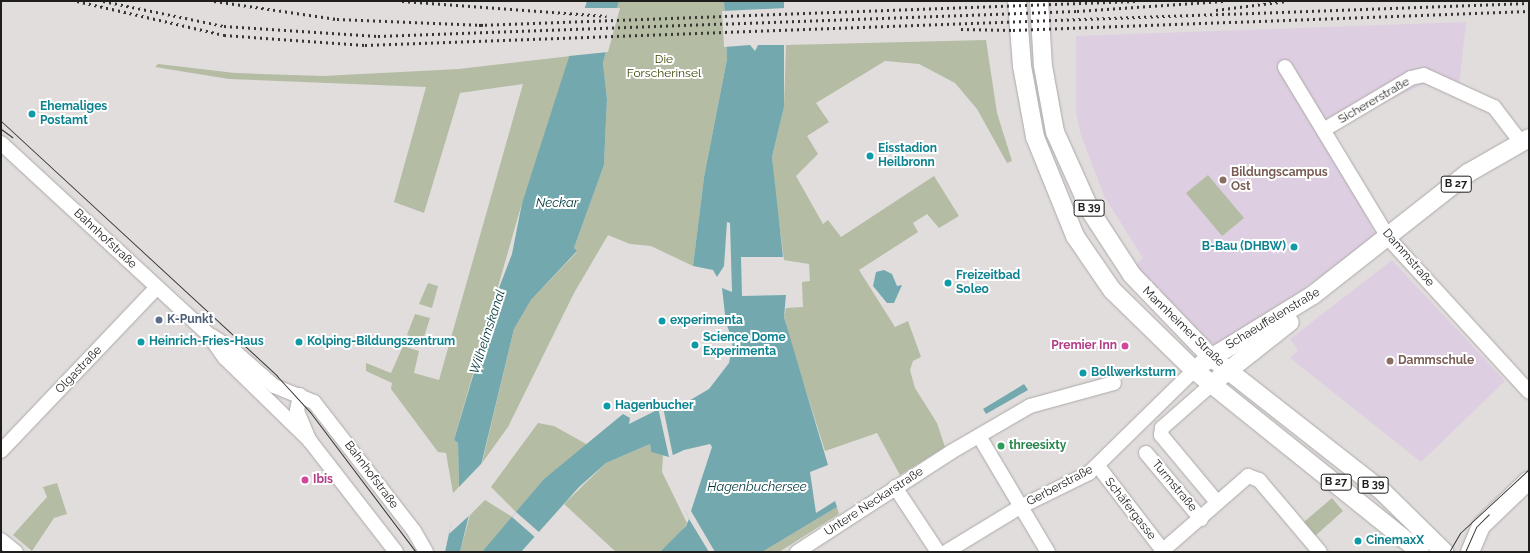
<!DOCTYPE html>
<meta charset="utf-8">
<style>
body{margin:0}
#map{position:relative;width:1530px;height:553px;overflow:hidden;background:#e1dddc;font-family:Raleway,sans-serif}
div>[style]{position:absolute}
.education>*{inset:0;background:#decee1}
.green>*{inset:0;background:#b4bca3}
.water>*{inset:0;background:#73a9ae}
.pier>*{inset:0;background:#e1dddc}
.roads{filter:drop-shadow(0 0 1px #aca9a7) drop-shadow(0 0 1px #aca9a7)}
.minor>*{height:14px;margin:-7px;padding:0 7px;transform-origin:7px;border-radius:7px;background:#fff}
.major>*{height:18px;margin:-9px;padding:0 9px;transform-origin:9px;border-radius:9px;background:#fff}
.tram>*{height:1px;margin:-0.5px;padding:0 0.5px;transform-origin:0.5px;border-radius:0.5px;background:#383635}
.rail>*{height:3px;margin-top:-1.5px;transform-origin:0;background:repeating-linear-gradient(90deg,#383635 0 2px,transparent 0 6px)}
.dots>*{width:11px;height:11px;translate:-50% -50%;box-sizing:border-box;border:2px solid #fff;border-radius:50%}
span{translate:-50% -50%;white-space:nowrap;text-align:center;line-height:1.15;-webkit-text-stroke:4px #fff;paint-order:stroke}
.shield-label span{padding:1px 3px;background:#fff;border:1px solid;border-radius:3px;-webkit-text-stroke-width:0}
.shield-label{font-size:11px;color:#1e1d1c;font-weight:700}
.park-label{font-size:12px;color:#3a4806}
.street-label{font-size:12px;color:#1e1d1c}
.culture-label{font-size:12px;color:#0d838f;font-weight:700}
.left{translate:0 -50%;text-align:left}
.right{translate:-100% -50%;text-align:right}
.education-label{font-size:12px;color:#785e54;font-weight:700}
.service-label{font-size:12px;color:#4e5e75;font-weight:700}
.hotel-label{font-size:12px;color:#b23c85;font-weight:700}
.leisure-label{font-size:12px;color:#27864d;font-weight:700}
.water-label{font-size:13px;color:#00373b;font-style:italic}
.frame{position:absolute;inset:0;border:2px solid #1e1d1c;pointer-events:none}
</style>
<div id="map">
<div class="education">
<div style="clip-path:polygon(1466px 22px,1458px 95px,1423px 84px,1323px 133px,1376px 236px,1219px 350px,1133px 267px,1143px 258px,1104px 196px,1080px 132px,1076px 111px,1076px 36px)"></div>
<div style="clip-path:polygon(1392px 260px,1505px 381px,1421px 462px,1290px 358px,1298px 350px,1290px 339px)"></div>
</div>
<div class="green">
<div style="clip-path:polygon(619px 1px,724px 1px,727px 59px,704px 177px,693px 266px,651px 246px,630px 244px,608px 235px,574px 293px,508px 427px,482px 463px,514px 329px,531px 300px,577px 252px,574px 248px,604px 165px,607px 99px,603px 63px)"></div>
<div style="clip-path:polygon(986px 40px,997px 113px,1012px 161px,1007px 163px,977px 109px,955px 83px,919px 64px,885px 61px,816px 103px,829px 122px,807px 136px,818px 154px,796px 176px,823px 224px,828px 220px,841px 237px,934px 176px,959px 216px,939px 228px,927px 214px,913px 223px,918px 232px,859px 270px,895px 327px,908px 321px,921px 357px,913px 361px,910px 370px,915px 388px,937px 423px,945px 447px,900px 475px,877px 433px,825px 451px,790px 340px,784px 316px,786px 308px,803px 307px,802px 282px,810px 281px,809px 264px,784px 260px,776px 200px,772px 157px,784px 107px,786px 45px)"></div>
<div style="clip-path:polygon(571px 56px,522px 203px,454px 440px,458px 443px,459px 487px,453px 493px,446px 453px,438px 452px,391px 389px,392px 383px,366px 371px,366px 363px,391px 373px,403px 346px,419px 351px,414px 373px,439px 380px,523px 84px,460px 93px,424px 213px,394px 202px,426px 87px,229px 79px,155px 67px,158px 64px,235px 73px,323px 76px,459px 69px)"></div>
<div style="clip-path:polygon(1208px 175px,1244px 218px,1222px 236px,1186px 193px)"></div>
<div style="clip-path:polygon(428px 283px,438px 286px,432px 308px,419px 304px)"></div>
<div style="clip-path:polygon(415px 314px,430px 318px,423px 340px,407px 335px)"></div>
<div style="clip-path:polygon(538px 423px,554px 426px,588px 445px,544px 479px,518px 514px,491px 487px)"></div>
<div style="clip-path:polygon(650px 444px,651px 452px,663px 455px,662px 472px,687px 523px,678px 538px,660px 552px,616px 552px,564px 504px,606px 463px)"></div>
<div style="clip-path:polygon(57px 483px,67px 514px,54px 518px,32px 551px,13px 535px,47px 497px,43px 487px)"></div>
<div style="clip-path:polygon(1332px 498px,1343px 511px,1315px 536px,1304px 522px)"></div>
<div style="clip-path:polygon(485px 500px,514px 518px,482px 552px,460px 552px,470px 515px)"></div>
<div style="clip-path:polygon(837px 507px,839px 514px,779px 552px,762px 552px)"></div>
</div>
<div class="water">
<div style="clip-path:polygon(587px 1px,619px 1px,603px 63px,607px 99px,604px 165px,574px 248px,577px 251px,531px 300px,514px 329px,460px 552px,445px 552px,459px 487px,458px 443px,454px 440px,494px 305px,501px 306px,506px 291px,499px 288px,512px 254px,522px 203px)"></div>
<div style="clip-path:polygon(724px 1px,784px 1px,784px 107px,772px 157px,783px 257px,741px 257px,742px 296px,786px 295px,784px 317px,828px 465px,810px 472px,816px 513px,835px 501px,837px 507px,762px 552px,660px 552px,686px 526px,689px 519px,685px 510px,691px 511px,693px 505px,712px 447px,710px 444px,684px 450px,669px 457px,651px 452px,650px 444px,606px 463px,579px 487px,521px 552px,482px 552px,544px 479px,623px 414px,630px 418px,629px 424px,659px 409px,657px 403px,662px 402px,663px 406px,687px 402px,709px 389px,729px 363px,733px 341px,726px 323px,722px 288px,732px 292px,730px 223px,727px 222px,724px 266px,717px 277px,713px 270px,693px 266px,704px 177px,727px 59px)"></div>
<div style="clip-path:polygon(884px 270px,892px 274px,897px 286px,902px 285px,894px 303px,887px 303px,873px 286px,876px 272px)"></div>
<div style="clip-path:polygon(1024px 384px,1028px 390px,986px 414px,983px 409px)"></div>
</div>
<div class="pier">
<div style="clip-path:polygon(582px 8px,620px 8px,608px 52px,569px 56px)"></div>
<div style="clip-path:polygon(786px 8px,788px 45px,758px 45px,755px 51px,750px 45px,724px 47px,722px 11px)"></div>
<div style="clip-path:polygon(662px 402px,673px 456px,669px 457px,657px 403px)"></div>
<div style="clip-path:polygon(482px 463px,472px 513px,449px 534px,457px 489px)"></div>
<div style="clip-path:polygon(689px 508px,691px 511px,715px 552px,709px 552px,689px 519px,685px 510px)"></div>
<div style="clip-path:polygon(516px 512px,540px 533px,536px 538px,512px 517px)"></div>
</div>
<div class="roads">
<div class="minor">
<div style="left:1285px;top:67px;width:201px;rotate:58.8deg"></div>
<div style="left:1389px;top:239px;width:207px;rotate:47.5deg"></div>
<div style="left:1325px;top:129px;width:100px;rotate:-30.7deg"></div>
<div style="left:1411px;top:78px;width:13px;rotate:-13deg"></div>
<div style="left:1424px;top:75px;width:77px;rotate:24.6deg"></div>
<div style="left:1494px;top:107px;width:43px;rotate:52.6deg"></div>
<div style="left:1px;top:143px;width:282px;rotate:42.7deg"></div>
<div style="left:208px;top:334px;width:29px;rotate:55deg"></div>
<div style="left:225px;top:358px;width:119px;rotate:44.3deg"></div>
<div style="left:212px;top:336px;width:24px;rotate:33deg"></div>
<div style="left:232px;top:349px;width:56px;rotate:41.4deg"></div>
<div style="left:274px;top:386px;width:43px;rotate:21.8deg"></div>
<div style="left:314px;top:402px;width:163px;rotate:52.2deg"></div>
<div style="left:414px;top:531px;width:24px;rotate:60deg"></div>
<div style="left:1212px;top:384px;width:67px;rotate:138.7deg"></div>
<div style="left:1162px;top:428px;width:7px;rotate:98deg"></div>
<div style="left:1161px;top:435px;width:86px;rotate:50.2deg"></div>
<div style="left:300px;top:395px;width:16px;rotate:101deg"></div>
<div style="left:297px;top:411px;width:33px;rotate:67deg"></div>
<div style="left:310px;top:441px;width:140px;rotate:52.2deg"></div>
<div style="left:979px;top:436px;width:135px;rotate:59.3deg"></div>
<div style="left:1px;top:451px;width:226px;rotate:-46.4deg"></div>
<div style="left:1146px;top:453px;width:86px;rotate:50.2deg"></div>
<div style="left:1098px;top:466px;width:108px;rotate:52.5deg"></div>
<div style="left:895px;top:487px;width:78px;rotate:56.5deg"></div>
<div style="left:1px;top:540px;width:19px;rotate:39deg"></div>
<div style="left:797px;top:552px;width:184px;rotate:-33deg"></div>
<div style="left:951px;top:452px;width:91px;rotate:-30.2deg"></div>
<div style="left:1030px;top:406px;width:87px;rotate:-15.3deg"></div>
<div style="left:946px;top:552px;width:87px;rotate:-31.3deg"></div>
<div style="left:1020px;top:507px;width:77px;rotate:-26.2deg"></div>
<div style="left:1089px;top:473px;width:147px;rotate:-44.4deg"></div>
<div style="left:1161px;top:552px;width:116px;rotate:-41.1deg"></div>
<div style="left:1248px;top:476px;width:12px;rotate:20deg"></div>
<div style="left:1259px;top:480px;width:94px;rotate:49.7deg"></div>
</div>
<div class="major">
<div style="left:1017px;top:1px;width:65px;rotate:85.6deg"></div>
<div style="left:1022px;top:66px;width:72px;rotate:79.6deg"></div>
<div style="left:1035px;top:137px;width:107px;rotate:68deg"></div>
<div style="left:1075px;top:236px;width:65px;rotate:55.6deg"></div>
<div style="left:1112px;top:290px;width:115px;rotate:44.3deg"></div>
<div style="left:1194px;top:370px;width:290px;rotate:38.8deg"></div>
<div style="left:1039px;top:1px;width:65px;rotate:86.5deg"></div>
<div style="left:1043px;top:66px;width:67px;rotate:79.7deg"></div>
<div style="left:1055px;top:132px;width:88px;rotate:65.8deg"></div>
<div style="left:1091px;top:212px;width:75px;rotate:56.9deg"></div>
<div style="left:1132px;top:275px;width:114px;rotate:46.1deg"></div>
<div style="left:1211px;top:357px;width:219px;rotate:38.1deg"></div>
<div style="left:1383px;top:492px;width:86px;rotate:44.5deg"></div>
<div style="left:1203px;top:363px;width:129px;rotate:-31.7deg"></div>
<div style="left:1313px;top:295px;width:197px;rotate:-38.2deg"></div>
<div style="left:1468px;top:173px;width:70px;rotate:-29.8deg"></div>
<div style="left:1219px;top:378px;width:90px;rotate:-38.3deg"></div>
<div style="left:1470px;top:552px;width:28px;rotate:-67deg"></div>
<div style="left:1481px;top:526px;width:66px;rotate:-43.8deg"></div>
</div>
</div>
<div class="tram">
<div style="left:1px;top:121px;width:376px;rotate:42.7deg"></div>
<div style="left:277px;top:376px;width:49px;rotate:47.5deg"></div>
<div style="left:310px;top:412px;width:176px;rotate:52.9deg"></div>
<div style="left:1px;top:129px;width:14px;rotate:36deg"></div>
<div style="left:1449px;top:552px;width:22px;rotate:-60deg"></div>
<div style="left:1460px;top:533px;width:94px;rotate:-42.8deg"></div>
<div style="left:1465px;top:552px;width:27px;rotate:-66deg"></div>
<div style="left:1476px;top:527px;width:18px;rotate:-45deg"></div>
</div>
<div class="rail">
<div style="left:77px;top:1px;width:151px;rotate:13deg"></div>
<div style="left:224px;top:35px;width:141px;rotate:4.1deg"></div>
<div style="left:365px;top:45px;width:1165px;rotate:-2.07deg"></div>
<div style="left:103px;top:1px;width:124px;rotate:11.7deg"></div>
<div style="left:224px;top:26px;width:154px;rotate:3.7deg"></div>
<div style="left:378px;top:36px;width:699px;rotate:-2.05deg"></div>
<div style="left:1077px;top:11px;width:147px;rotate:-3.9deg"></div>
<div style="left:214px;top:1px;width:124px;rotate:8.3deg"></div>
<div style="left:337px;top:19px;width:147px;rotate:2.3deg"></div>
<div style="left:402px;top:1px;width:205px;rotate:4.2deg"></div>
<div style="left:1216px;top:10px;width:72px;rotate:-7.2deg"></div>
<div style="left:479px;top:25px;width:658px;rotate:-2.09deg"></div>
<div style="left:961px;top:29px;width:52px;rotate:1.1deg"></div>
<div style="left:1013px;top:30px;width:516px;rotate:-2.11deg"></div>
</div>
<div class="dots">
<div style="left:32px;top:114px;background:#0f9aa8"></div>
<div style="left:870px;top:156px;background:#0f9aa8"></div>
<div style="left:1223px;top:180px;background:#8d6e63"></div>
<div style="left:1294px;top:247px;background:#0f9aa8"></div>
<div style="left:948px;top:283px;background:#0f9aa8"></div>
<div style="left:159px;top:320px;background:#5c6f8a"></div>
<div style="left:662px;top:321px;background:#0f9aa8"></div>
<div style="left:141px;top:342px;background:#0f9aa8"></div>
<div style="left:299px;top:342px;background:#0f9aa8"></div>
<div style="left:695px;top:345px;background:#0f9aa8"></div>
<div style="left:1125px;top:346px;background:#d1479c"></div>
<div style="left:1390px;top:361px;background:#8d6e63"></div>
<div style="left:1083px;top:373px;background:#0f9aa8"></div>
<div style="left:607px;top:406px;background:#0f9aa8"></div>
<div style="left:1001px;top:446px;background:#2e9e5b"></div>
<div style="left:305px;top:480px;background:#d1479c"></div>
<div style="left:1358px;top:541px;background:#0f9aa8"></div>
</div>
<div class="shield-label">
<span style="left:1456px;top:184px">B 27</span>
<span style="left:1089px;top:208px">B 39</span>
<span style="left:1336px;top:482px">B 27</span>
<span style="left:1373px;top:485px">B 39</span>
</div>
<div class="park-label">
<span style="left:664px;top:67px">Die<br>Forscherinsel</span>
</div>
<div class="street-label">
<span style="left:1374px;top:101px;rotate:-30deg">Sichererstraße</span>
<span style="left:105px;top:239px;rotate:43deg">Bahnhofstraße</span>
<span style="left:1408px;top:258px;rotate:49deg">Dammstraße</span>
<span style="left:1273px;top:319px;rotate:-31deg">Schaeuffelenstraße</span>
<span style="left:1183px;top:327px;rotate:44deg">Mannheimer Straße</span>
<span style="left:79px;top:370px;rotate:-46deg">Olgastraße</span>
<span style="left:371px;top:475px;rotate:53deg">Bahnhofstraße</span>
<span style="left:1060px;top:486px;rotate:-28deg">Gerberstraße</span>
<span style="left:1174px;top:486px;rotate:50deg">Turmstraße</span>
<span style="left:874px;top:502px;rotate:-33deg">Untere Neckarstraße</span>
<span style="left:1130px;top:509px;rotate:52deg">Schäfergasse</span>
</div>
<div class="culture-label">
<span class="left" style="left:40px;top:114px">Ehemaliges<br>Postamt</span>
<span class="left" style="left:878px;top:156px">Eisstadion<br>Heilbronn</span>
<span class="right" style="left:1286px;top:247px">B-Bau (DHBW)</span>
<span class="left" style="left:956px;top:283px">Freizeitbad<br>Soleo</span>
<span class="left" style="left:670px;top:321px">experimenta</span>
<span class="left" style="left:703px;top:345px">Science Dome<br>Experimenta</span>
<span class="left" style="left:149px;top:342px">Heinrich-Fries-Haus</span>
<span class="left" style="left:307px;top:342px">Kolping-Bildungszentrum</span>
<span class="left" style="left:1091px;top:373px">Bollwerksturm</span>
<span class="left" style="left:615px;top:406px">Hagenbucher</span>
<span class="left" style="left:1366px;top:541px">CinemaxX</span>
</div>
<div class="education-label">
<span class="left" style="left:1231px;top:180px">Bildungscampus<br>Ost</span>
<span class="left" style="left:1398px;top:361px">Dammschule</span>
</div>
<div class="service-label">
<span class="left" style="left:167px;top:320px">K-Punkt</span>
</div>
<div class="hotel-label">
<span class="right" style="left:1117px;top:346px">Premier Inn</span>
<span class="left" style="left:313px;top:480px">Ibis</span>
</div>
<div class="leisure-label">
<span class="left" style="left:1009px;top:446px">threesixty</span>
</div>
<div class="water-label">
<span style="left:557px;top:203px">Neckar</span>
<span style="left:488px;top:332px;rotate:-72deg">Wilhelmskanal</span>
<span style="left:757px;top:487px">Hagenbuchersee</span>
</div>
<div class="frame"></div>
</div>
